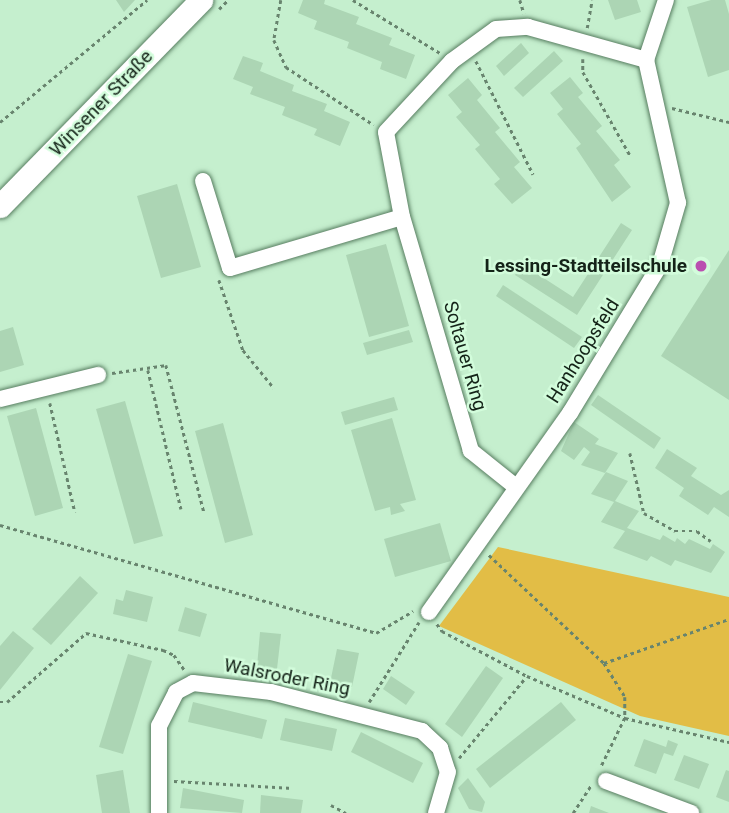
<!DOCTYPE html>
<meta charset="utf-8">
<style>
body{margin:0}
#map{position:relative;width:729px;height:813px;overflow:hidden;background:#c5efce;font-family:Roboto,sans-serif}
div>[style]{position:absolute}
.green>*{inset:0;background:#e2bd46}
.building>*{inset:0;background:#acd5b4}
.path>*{height:2.5px;margin-top:-1.25px;transform-origin:0;background:repeating-linear-gradient(90deg,#68846e 0 3.5px,transparent 0 7px)}
.roads{filter:drop-shadow(0 0 2px #577d60) drop-shadow(0 0 2px #577d60)}
.street>*{height:16px;margin:-8px;padding:0 8px;transform-origin:8px;border-radius:8px;background:#fff}
.secondary>*{height:23px;margin:-11.5px;padding:0 11.5px;transform-origin:11.5px;border-radius:11.5px;background:#fff}
.dots>*{width:19px;height:19px;translate:-50% -50%;box-sizing:border-box;border:4px solid #d2fcdb;border-radius:50%}
span{translate:-50% -50%;white-space:nowrap;text-align:center;line-height:1.15;-webkit-text-stroke:5px #d2fcdb;paint-order:stroke}
.street-label{font-size:19px;color:#142318}
.poi-label{font-size:19px;color:#142318;font-weight:700}
.right{translate:-100% -50%;text-align:right}
</style>
<div id="map">
<div class="green">
<div style="clip-path:polygon(498px 547px,729px 597px,729px 736px,640px 716px,439px 626px)"></div>
</div>
<div class="building">
<div style="clip-path:polygon(116px 0,135px 0,124px 12px)"></div>
<div style="clip-path:polygon(303px 0,325px 0,324px 4px,359px 17px,356px 24px,392px 38px,389px 45px,415px 55px,406px 79px,380px 69px,382px 62px,347px 48px,349px 42px,314px 29px,317px 21px,298px 13px)"></div>
<div style="clip-path:polygon(608px 0,637px 0,641px 12px,615px 20px)"></div>
<div style="clip-path:polygon(711px 0,725px 0,729px 14px,729px 70px,708px 77px,687px 7px)"></div>
<div style="clip-path:polygon(521px 43px,529px 53px,504px 76px,496px 66px)"></div>
<div style="clip-path:polygon(554px 51px,563px 61px,523px 97px,514px 88px)"></div>
<div style="clip-path:polygon(243px 56px,263px 63px,260px 71px,294px 85px,292px 91px,327px 104px,324px 111px,350px 122px,340px 146px,314px 135px,317px 129px,282px 115px,285px 107px,250px 94px,253px 87px,233px 79px)"></div>
<div style="clip-path:polygon(570px 77px,583px 93px,578px 97px,602px 126px,596px 131px,620px 160px,614px 165px,631px 187px,612px 202px,576px 148px,581px 144px,557px 114px,563px 109px,550px 93px)"></div>
<div style="clip-path:polygon(468px 78px,482px 95px,477px 100px,500px 128px,495px 132px,520px 162px,514px 167px,532px 188px,512px 204px,494px 184px,500px 179px,475px 149px,480px 145px,456px 117px,462px 112px,448px 95px)"></div>
<div style="clip-path:polygon(177px 184px,201px 267px,161px 278px,137px 196px)"></div>
<div style="clip-path:polygon(621px 223px,632px 230px,577px 315px,515px 275px,522px 264px,573px 297px)"></div>
<div style="clip-path:polygon(386px 244px,409px 326px,369px 337px,346px 255px)"></div>
<div style="clip-path:polygon(729px 250px,729px 400px,661px 356px)"></div>
<div style="clip-path:polygon(503px 285px,582px 337px,574px 348px,496px 296px)"></div>
<div style="clip-path:polygon(13px 327px,24px 365px,0 372px,0 331px)"></div>
<div style="clip-path:polygon(409px 330px,413px 342px,367px 355px,363px 343px)"></div>
<div style="clip-path:polygon(598px 395px,661px 438px,654px 449px,591px 405px)"></div>
<div style="clip-path:polygon(394px 397px,398px 410px,345px 425px,341px 412px)"></div>
<div style="clip-path:polygon(125px 401px,163px 536px,134px 544px,96px 409px)"></div>
<div style="clip-path:polygon(36px 408px,63px 508px,35px 516px,7px 416px)"></div>
<div style="clip-path:polygon(392px 418px,416px 500px,400px 504px,405px 511px,391px 515px,390px 507px,375px 511px,351px 430px)"></div>
<div style="clip-path:polygon(574px 422px,599px 439px,595px 444px,618px 453px,605px 473px,581px 465px,590px 452px,584px 447px,574px 460px,561px 451px)"></div>
<div style="clip-path:polygon(223px 423px,253px 535px,225px 543px,195px 431px)"></div>
<div style="clip-path:polygon(667px 449px,697px 468px,691px 476px,721px 495px,729px 490px,729px 517px,714px 507px,708px 515px,679px 496px,684px 488px,655px 468px)"></div>
<div style="clip-path:polygon(606px 472px,628px 481px,615px 501px,639px 511px,627px 528px,660px 540px,663px 535px,675px 542px,677px 538px,685px 544px,689px 539px,710px 549px,713px 544px,725px 552px,711px 573px,675px 560px,671px 566px,651px 556px,647px 561px,613px 548px,625px 531px,601px 522px,614px 502px,591px 494px)"></div>
<div style="clip-path:polygon(440px 523px,451px 561px,395px 577px,384px 539px)"></div>
<div style="clip-path:polygon(80px 576px,98px 593px,51px 645px,32px 629px)"></div>
<div style="clip-path:polygon(126px 590px,153px 597px,147px 622px,113px 614px,116px 599px,123px 601px)"></div>
<div style="clip-path:polygon(185px 607px,207px 614px,200px 637px,178px 631px)"></div>
<div style="clip-path:polygon(13px 631px,34px 648px,0 690px,0 646px)"></div>
<div style="clip-path:polygon(260px 632px,281px 634px,277px 669px,257px 667px)"></div>
<div style="clip-path:polygon(337px 649px,359px 653px,352px 687px,330px 683px)"></div>
<div style="clip-path:polygon(128px 654px,152px 661px,123px 754px,99px 747px)"></div>
<div style="clip-path:polygon(486px 666px,503px 678px,462px 737px,445px 724px)"></div>
<div style="clip-path:polygon(391px 676px,415px 692px,406px 705px,383px 689px)"></div>
<div style="clip-path:polygon(193px 702px,267px 720px,262px 739px,188px 722px)"></div>
<div style="clip-path:polygon(561px 702px,576px 720px,490px 788px,476px 769px)"></div>
<div style="clip-path:polygon(285px 718px,337px 729px,332px 751px,280px 740px)"></div>
<div style="clip-path:polygon(361px 732px,423px 763px,413px 783px,351px 752px)"></div>
<div style="clip-path:polygon(644px 739px,666px 747px,668px 740px,678px 744px,673px 756px,664px 753px,656px 774px,634px 766px)"></div>
<div style="clip-path:polygon(684px 755px,709px 764px,699px 789px,674px 780px)"></div>
<div style="clip-path:polygon(123px 770px,130px 813px,102px 813px,96px 775px)"></div>
<div style="clip-path:polygon(726px 770px,729px 771px,729px 802px,716px 797px)"></div>
<div style="clip-path:polygon(468px 778px,485px 802px,482px 812px,469px 809px,458px 788px)"></div>
<div style="clip-path:polygon(183px 788px,244px 800px,242px 813px,180px 808px)"></div>
<div style="clip-path:polygon(261px 795px,303px 800px,301px 813px,260px 813px)"></div>
<div style="clip-path:polygon(591px 806px,609px 813px,589px 813px)"></div>
</div>
<div class="path">
<div style="left:281px;top:0;width:41px;rotate:99.9deg"></div>
<div style="left:274px;top:40px;width:30px;rotate:66deg"></div>
<div style="left:286px;top:67px;width:105px;rotate:33.4deg"></div>
<div style="left:353px;top:0;width:102px;rotate:31.3deg"></div>
<div style="left:520px;top:0;width:14px;rotate:73deg"></div>
<div style="left:219px;top:9px;width:13px;rotate:-45deg"></div>
<div style="left:587px;top:28px;width:28px;rotate:-80deg"></div>
<div style="left:583px;top:59px;width:13px;rotate:90deg"></div>
<div style="left:583px;top:72px;width:95px;rotate:60.5deg"></div>
<div style="left:476px;top:61px;width:127px;rotate:63.2deg"></div>
<div style="left:672px;top:108px;width:59px;rotate:13.8deg"></div>
<div style="left:0;top:122px;width:191px;rotate:-39.7deg"></div>
<div style="left:219px;top:280px;width:74px;rotate:71.1deg"></div>
<div style="left:243px;top:350px;width:49px;rotate:50.8deg"></div>
<div style="left:148px;top:370px;width:143px;rotate:76.6deg"></div>
<div style="left:112px;top:373px;width:55px;rotate:-8.4deg"></div>
<div style="left:166px;top:365px;width:152px;rotate:75.5deg"></div>
<div style="left:50px;top:403px;width:112px;rotate:77.1deg"></div>
<div style="left:630px;top:453px;width:62px;rotate:76.9deg"></div>
<div style="left:644px;top:513px;width:36px;rotate:30deg"></div>
<div style="left:675px;top:531px;width:22px"></div>
<div style="left:697px;top:531px;width:17px;rotate:36deg"></div>
<div style="left:0;top:525px;width:391px;rotate:16deg"></div>
<div style="left:376px;top:633px;width:43px;rotate:-30.7deg"></div>
<div style="left:489px;top:555px;width:158px;rotate:43.2deg"></div>
<div style="left:604px;top:663px;width:40px;rotate:58deg"></div>
<div style="left:625px;top:697px;width:21px;rotate:90deg"></div>
<div style="left:625px;top:718px;width:107px;rotate:13deg"></div>
<div style="left:437px;top:624px;width:9px;rotate:54deg"></div>
<div style="left:442px;top:631px;width:96px;rotate:27.9deg"></div>
<div style="left:527px;top:676px;width:107px;rotate:23.2deg"></div>
<div style="left:625px;top:718px;width:55px;rotate:116.1deg"></div>
<div style="left:604px;top:663px;width:133px;rotate:-19.4deg"></div>
<div style="left:0;top:702px;width:7px"></div>
<div style="left:7px;top:702px;width:105px;rotate:-41.1deg"></div>
<div style="left:86px;top:633px;width:79px;rotate:12.4deg"></div>
<div style="left:163px;top:650px;width:12px;rotate:24deg"></div>
<div style="left:174px;top:655px;width:19px;rotate:55deg"></div>
<div style="left:369px;top:702px;width:94px;rotate:-58deg"></div>
<div style="left:459px;top:758px;width:105px;rotate:-50.4deg"></div>
<div style="left:174px;top:781px;width:119px;rotate:3.4deg"></div>
<div style="left:331px;top:805px;width:17px;rotate:28deg"></div>
<div style="left:573px;top:813px;width:33px;rotate:-57deg"></div>
</div>
<div class="roads">
<div class="street">
<div style="left:203px;top:181px;width:91px;rotate:72.8deg"></div>
<div style="left:230px;top:268px;width:179px;rotate:-16.5deg"></div>
<div style="left:0;top:399px;width:101px;rotate:-13.8deg"></div>
<div style="left:516px;top:487px;width:58px;rotate:-141.3deg"></div>
<div style="left:471px;top:451px;width:244px;rotate:-106.4deg"></div>
<div style="left:402px;top:217px;width:86px;rotate:-100.7deg"></div>
<div style="left:386px;top:132px;width:97px;rotate:-47.1deg"></div>
<div style="left:452px;top:61px;width:54px;rotate:-36deg"></div>
<div style="left:496px;top:29px;width:32px;rotate:-4deg"></div>
<div style="left:528px;top:27px;width:123px;rotate:15.6deg"></div>
<div style="left:429px;top:612px;width:244px;rotate:-54.7deg"></div>
<div style="left:570px;top:413px;width:173px;rotate:-58.7deg"></div>
<div style="left:660px;top:265px;width:65px;rotate:-73.8deg"></div>
<div style="left:678px;top:203px;width:147px;rotate:-102.6deg"></div>
<div style="left:646px;top:60px;width:63px;rotate:-71.6deg"></div>
<div style="left:606px;top:781px;width:91px;rotate:20.6deg"></div>
<div style="left:159px;top:813px;width:87px;rotate:-90deg"></div>
<div style="left:159px;top:726px;width:38px;rotate:-63deg"></div>
<div style="left:176px;top:692px;width:19px;rotate:-28deg"></div>
<div style="left:193px;top:683px;width:79px;rotate:6.6deg"></div>
<div style="left:271px;top:692px;width:156px;rotate:14.5deg"></div>
<div style="left:422px;top:731px;width:25px;rotate:43deg"></div>
<div style="left:440px;top:748px;width:25px;rotate:72deg"></div>
<div style="left:448px;top:772px;width:43px;rotate:106.3deg"></div>
</div>
<div class="secondary">
<div style="left:0;top:206px;width:288px;rotate:-45.7deg"></div>
</div>
</div>
<div class="dots">
<div style="left:701px;top:266px;background:#ba4fb0"></div>
</div>
<div class="street-label">
<span style="left:101px;top:103px;rotate:-46deg">Winsener Straße</span>
<span style="left:583px;top:351px;rotate:-58deg">Hanhoopsfeld</span>
<span style="left:465px;top:356px;rotate:74deg">Soltauer Ring</span>
<span style="left:287px;top:677px;rotate:11deg">Walsroder Ring</span>
</div>
<div class="poi-label">
<span class="right" style="left:687px;top:266px">Lessing-Stadtteilschule</span>
</div>
</div>
